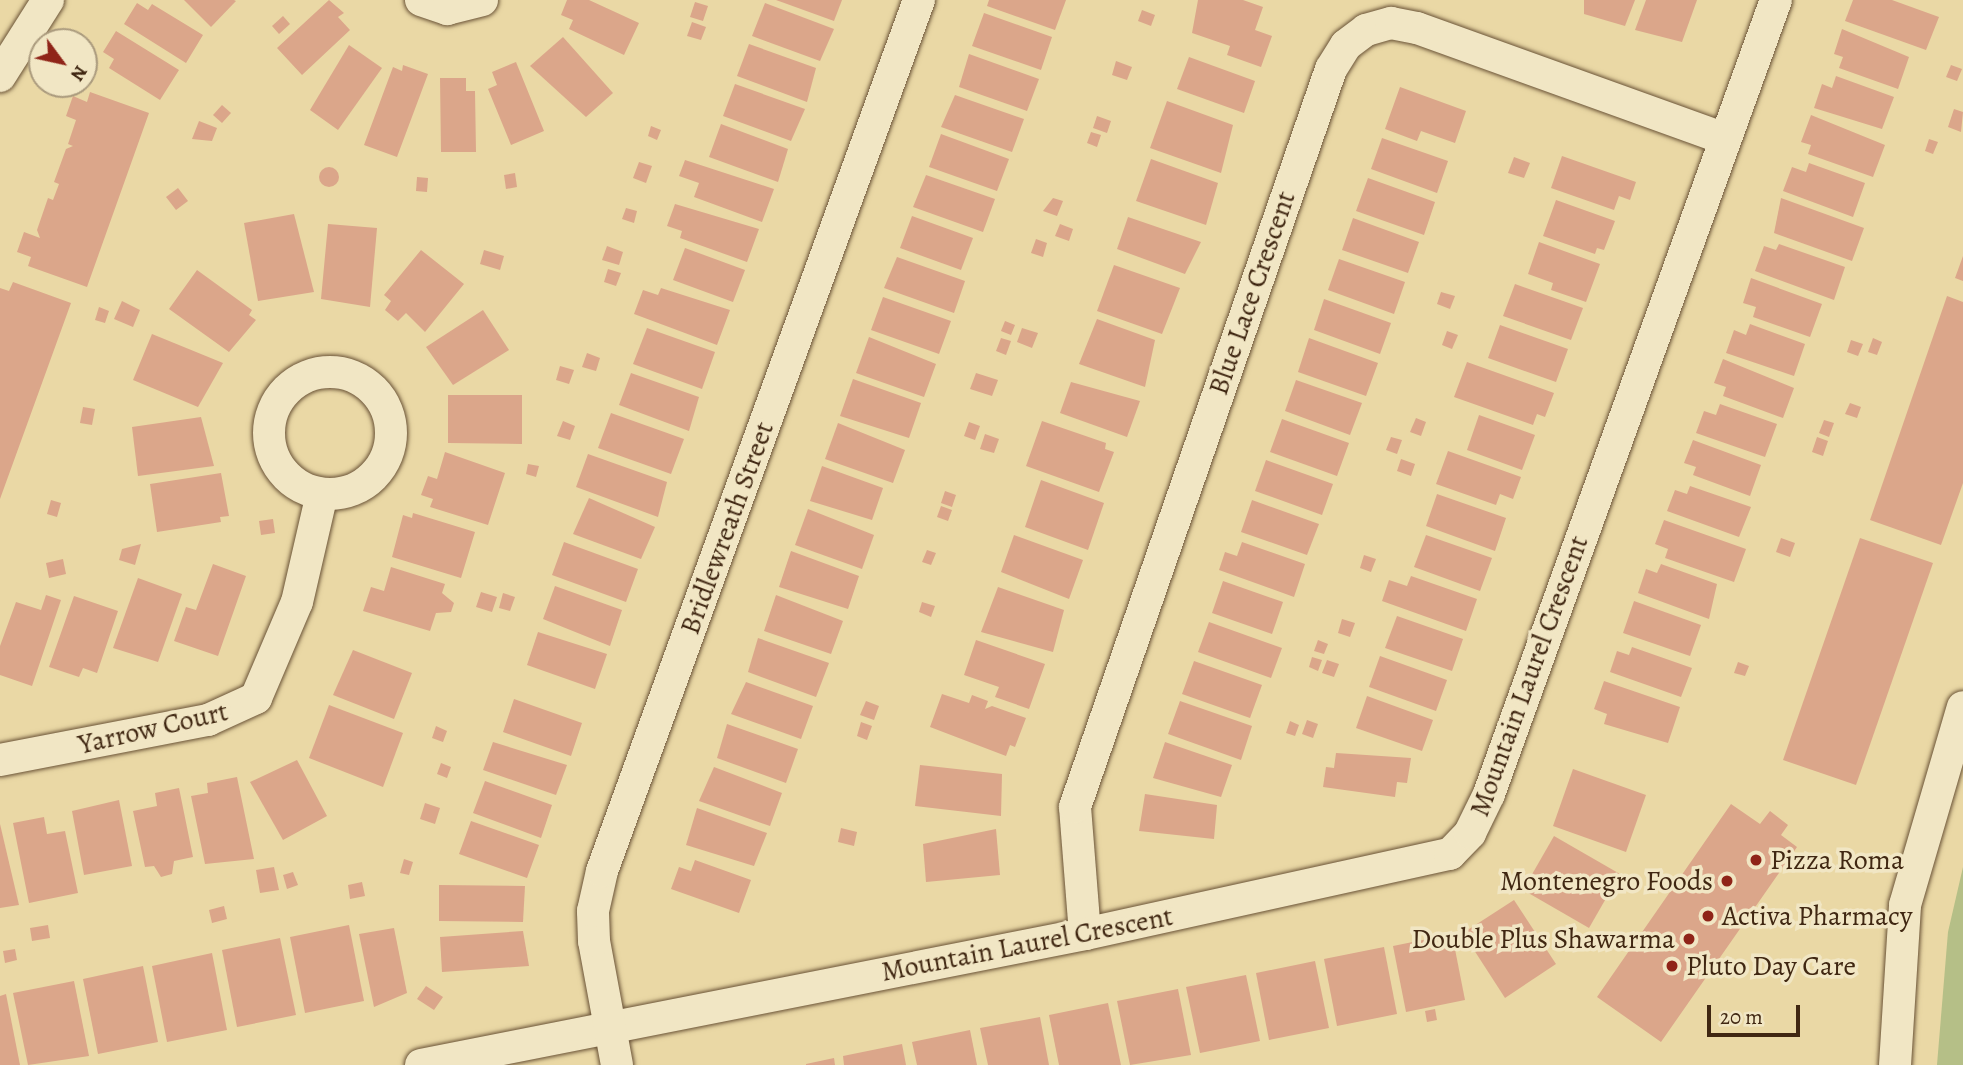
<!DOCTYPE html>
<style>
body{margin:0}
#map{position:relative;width:1963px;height:1065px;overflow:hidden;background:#ead8a5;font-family:Alegreya,serif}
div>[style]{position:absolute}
.green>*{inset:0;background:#b5bf87}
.building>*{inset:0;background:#dba68a}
.round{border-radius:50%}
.roads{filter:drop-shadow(0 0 2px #6a5337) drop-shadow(0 0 2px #6a5337)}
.minor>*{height:32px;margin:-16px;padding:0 16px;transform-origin:16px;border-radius:16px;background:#f1e6c4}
.minor>.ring{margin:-16px;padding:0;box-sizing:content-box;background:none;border:32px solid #f1e6c4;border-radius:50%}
.dots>*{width:19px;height:19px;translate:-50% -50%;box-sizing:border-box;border:4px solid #f1e6c4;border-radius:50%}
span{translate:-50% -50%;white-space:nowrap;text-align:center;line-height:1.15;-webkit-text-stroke:7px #f1e6c4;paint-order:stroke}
.street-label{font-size:28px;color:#402712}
.poi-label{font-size:28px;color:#402712}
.left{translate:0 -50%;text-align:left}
.right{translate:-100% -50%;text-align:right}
.north{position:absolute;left:28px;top:28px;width:70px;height:70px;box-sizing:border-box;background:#f1e6c4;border:2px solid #aa9a7d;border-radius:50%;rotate:123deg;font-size:19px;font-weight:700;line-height:28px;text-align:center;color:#402712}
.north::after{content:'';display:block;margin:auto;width:24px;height:32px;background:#8f2418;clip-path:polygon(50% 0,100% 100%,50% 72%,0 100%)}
.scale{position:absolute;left:1707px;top:1005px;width:93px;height:32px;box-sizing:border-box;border:4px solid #402712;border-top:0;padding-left:9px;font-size:21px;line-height:24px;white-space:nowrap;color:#402712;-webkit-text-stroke:5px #f1e6c4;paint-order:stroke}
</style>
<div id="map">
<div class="green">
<div style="clip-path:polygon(1963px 867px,1963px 1065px,1937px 1065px,1948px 932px)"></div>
</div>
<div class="building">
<div style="clip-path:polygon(184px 0,234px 0,236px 1px,211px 27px)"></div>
<div style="clip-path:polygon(329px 0,344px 13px,338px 17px,350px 30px,302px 75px,277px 48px)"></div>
<div style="clip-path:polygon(567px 0,589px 0,639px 23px,624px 55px,569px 29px,573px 20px,561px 15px)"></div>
<div style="clip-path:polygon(776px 0,842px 0,834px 21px)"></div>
<div style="clip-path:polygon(989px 0,1066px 0,1055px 30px,987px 6px)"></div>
<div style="clip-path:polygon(1198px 0,1243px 0,1263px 7px,1255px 30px,1272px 36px,1261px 67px,1227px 55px,1230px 46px,1192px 33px)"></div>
<div style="clip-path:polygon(1584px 0,1635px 0,1625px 26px,1584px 14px)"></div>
<div style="clip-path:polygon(1646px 0,1697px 0,1682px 42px,1635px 30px)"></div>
<div style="clip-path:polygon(1853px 0,1892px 0,1939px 17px,1926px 50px,1845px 21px)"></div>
<div style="clip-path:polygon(695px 2px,708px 6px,703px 21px,690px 17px)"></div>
<div style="clip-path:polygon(137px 3px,148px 10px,152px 4px,203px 35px,186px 63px,124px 24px)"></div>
<div style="clip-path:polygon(765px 3px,834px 29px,820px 61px,752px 36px)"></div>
<div style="clip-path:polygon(1142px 10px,1155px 15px,1151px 26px,1138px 21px)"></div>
<div style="clip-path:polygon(984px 13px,1052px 37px,1041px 70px,972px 46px)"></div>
<div style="clip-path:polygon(283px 16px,290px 24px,279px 34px,272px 26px)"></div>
<div style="clip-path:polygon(692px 22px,706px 27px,701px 40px,687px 36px)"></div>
<div style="clip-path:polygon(1842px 29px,1909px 57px,1898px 89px,1839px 68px,1843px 57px,1834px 54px)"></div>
<div style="clip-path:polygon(116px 31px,179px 70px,160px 100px,109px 68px,114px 59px,103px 52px)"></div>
<div style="clip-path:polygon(563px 37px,613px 93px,586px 117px,530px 66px)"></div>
<div style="clip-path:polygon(749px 44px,816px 68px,807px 102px,737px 76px)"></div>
<div style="clip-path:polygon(349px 45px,382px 68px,338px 130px,310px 110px)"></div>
<div style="clip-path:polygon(969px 54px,1039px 79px,1027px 111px,959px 87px)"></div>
<div style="clip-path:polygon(1189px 57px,1255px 81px,1244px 113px,1177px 89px)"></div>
<div style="clip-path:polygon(1116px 61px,1132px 67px,1127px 80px,1112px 75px)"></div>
<div style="clip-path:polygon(516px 62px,544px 131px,511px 145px,488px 89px,497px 85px,492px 72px)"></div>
<div style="clip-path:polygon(403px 65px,428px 74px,397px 157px,364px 145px,393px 67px,402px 71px)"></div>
<div style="clip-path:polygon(1951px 65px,1962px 69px,1957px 81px,1946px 77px)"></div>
<div style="clip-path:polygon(1836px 76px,1894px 97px,1882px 129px,1814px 108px,1822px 84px,1832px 88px)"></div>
<div style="clip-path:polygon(440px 78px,466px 78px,466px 91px,475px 91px,476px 152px,441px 152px)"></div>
<div style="clip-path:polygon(735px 84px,805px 109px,791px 141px,723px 116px)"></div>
<div style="clip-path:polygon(1400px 87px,1466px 111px,1455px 143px,1421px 131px,1417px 141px,1385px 129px)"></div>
<div style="clip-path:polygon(90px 92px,149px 113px,87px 287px,28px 266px,31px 257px,17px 252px,24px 232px,40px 238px,37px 230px,48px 198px,53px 200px,59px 184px,54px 182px,66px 149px,73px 146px,68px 144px,76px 120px,66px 116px,73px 96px,87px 102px)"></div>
<div style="clip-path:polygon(955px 95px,1024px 119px,1012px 152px,941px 127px)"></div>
<div style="clip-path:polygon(1167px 101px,1233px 125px,1221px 173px,1150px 148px)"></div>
<div style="clip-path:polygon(222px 105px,231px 113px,222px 123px,213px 115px)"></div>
<div style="clip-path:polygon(1954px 109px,1963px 112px,1961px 132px,1948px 127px)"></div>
<div style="clip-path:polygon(1811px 115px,1885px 145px,1873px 177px,1808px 154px,1811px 145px,1801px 142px)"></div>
<div style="clip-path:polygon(1097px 116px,1111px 121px,1107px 133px,1093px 128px)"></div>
<div style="clip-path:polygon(199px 121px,217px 128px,212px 141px,192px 139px)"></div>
<div style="clip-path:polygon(721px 124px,788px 149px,778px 182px,709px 157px)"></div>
<div style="clip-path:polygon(651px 126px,661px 130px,657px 140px,648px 136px)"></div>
<div style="clip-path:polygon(1091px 132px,1101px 135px,1097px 147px,1087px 143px)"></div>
<div style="clip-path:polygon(941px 134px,1009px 159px,997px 191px,929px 167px)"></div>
<div style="clip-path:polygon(1382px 138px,1448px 161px,1437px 193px,1371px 169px)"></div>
<div style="clip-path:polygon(1929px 139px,1938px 142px,1933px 154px,1925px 151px)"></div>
<div style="clip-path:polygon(1562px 156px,1636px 182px,1630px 200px,1619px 196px,1614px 210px,1551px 188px)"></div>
<div style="clip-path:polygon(1514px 157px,1530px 163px,1524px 178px,1508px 173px)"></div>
<div style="clip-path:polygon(1151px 159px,1218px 183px,1206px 225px,1136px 201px)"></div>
<div style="clip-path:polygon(685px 160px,774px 189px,762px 222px,694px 197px,699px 183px,679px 176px)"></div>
<div style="clip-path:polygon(639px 162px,652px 166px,646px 183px,633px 178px)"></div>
<div style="clip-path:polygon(1809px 163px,1865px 183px,1853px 217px,1783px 191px,1792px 167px,1806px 172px)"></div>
<div class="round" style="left:319px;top:167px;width:20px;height:20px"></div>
<div style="clip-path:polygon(515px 173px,517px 187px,506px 189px,504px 175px)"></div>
<div style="clip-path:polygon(926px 175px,995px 199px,983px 232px,913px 207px)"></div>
<div style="clip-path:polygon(417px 177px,428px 178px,427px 192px,416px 191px)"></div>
<div style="clip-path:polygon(1368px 178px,1435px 202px,1424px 235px,1356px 211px)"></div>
<div style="clip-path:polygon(178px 188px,188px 201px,176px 210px,166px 197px)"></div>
<div style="clip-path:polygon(1053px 198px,1063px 201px,1057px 216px,1043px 211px)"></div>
<div style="clip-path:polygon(1781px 198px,1864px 228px,1852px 261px,1774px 233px)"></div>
<div style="clip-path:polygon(1556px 200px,1615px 221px,1604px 250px,1597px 248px,1595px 254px,1543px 236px)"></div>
<div style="clip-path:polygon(675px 204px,759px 229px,747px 262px,680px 238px,682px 231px,667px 226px)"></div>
<div style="clip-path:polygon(626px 208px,637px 211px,634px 223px,622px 219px)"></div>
<div style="clip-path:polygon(294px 214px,314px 292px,258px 301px,244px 223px)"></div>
<div style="clip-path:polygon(912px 216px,973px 238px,961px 270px,900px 248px)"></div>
<div style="clip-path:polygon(1128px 217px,1201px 242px,1185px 274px,1117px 249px)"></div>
<div style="clip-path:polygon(1353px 218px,1419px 242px,1408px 273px,1342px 250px)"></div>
<div style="clip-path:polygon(328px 224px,377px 228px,370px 307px,321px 299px)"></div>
<div style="clip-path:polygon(1060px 224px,1073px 229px,1069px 241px,1055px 236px)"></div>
<div style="clip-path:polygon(1036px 239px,1047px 243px,1043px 257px,1031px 253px)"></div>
<div style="clip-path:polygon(1539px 242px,1600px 264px,1586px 302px,1551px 290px,1553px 283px,1528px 274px)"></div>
<div style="clip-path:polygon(1779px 244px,1845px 267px,1834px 300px,1755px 271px,1764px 246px,1776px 250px)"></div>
<div style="clip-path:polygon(607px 246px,623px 252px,619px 265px,602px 260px)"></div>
<div style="clip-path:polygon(685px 248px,745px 270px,733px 302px,673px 280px)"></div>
<div style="clip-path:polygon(421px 250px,464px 284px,425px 332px,406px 313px,398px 321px,385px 310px,391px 301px,384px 295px)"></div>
<div style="clip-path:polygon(484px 250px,504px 256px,500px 270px,480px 264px)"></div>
<div style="clip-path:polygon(1963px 256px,1963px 281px,1955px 278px)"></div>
<div style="clip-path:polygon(897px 257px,965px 281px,954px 313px,884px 288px)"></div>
<div style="clip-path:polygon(1339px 259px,1405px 282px,1394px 314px,1328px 290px)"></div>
<div style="clip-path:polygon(1114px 265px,1180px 288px,1162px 334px,1097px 311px)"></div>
<div style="clip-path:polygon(608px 269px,621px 273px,616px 286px,604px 282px)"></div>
<div style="clip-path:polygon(197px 270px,252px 310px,249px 315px,256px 320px,229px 352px,169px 309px)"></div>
<div style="clip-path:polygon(1751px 278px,1822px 304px,1810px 337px,1753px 317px,1756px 307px,1743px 303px)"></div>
<div style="clip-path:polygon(13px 282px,71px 303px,0 499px,0 288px,9px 291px)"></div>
<div style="clip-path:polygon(1515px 284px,1583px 308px,1571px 340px,1503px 316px)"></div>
<div style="clip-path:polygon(661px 288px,730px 310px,717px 345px,634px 314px,643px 290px,658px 295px)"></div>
<div style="clip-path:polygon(1441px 292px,1455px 296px,1450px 309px,1437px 304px)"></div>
<div style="clip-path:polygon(1947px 296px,1963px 302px,1963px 483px,1941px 545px,1870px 520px)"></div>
<div style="clip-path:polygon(883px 297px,951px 321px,939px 354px,871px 330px)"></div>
<div style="clip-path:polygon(1324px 299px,1391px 323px,1380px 354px,1314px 330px)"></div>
<div style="clip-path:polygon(122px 301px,140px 310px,133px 327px,114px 319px)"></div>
<div style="clip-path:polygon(99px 307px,109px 311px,105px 323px,95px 320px)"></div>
<div style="clip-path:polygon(483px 310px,509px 350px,453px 385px,426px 347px)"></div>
<div style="clip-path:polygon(1097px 319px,1155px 340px,1145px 387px,1079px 364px)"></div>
<div style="clip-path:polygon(1005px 321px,1015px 325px,1011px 335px,1001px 331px)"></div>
<div style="clip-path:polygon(1750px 324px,1805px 344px,1794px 376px,1726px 353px,1734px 330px,1746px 335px)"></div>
<div style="clip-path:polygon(1500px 325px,1568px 349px,1556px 382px,1488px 358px)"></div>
<div style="clip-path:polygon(647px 328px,715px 352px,702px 389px,633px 364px)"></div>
<div style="clip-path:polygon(1022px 328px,1038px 333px,1032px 348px,1017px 342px)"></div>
<div style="clip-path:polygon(1447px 331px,1458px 335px,1452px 349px,1442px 345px)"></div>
<div style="clip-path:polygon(152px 334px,223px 363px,198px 407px,133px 380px)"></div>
<div style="clip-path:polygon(869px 337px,936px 364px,924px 397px,856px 373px)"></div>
<div style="clip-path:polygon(1001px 338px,1011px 341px,1006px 355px,996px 351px)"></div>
<div style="clip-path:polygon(1309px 338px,1378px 363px,1366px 396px,1298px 372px)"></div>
<div style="clip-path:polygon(1873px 338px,1882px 342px,1877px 355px,1868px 352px)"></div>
<div style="clip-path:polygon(1851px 340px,1863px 344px,1858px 356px,1847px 352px)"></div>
<div style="clip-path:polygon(587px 353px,600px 358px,596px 371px,582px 367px)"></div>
<div style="clip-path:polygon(1723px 359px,1794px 388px,1783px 418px,1723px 396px,1726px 387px,1714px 383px)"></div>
<div style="clip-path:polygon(1467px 362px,1554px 393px,1545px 417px,1537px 414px,1533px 425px,1454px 397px)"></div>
<div style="clip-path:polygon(560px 366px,574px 370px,569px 384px,556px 380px)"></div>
<div style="clip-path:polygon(631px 373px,699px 397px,689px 431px,619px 405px)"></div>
<div style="clip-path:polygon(976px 373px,998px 380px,992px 396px,970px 389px)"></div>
<div style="clip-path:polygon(853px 379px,921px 403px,909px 438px,840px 416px)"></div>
<div style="clip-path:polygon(1296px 380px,1362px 403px,1350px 435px,1285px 411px)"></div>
<div style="clip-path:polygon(1071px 382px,1140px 401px,1127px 437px,1060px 413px)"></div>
<div style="clip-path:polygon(448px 395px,522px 395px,522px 444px,448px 443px)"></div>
<div style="clip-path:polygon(1850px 403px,1861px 407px,1857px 418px,1845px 414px)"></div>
<div style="clip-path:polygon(1720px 404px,1777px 424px,1765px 457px,1696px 433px,1704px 411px,1716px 415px)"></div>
<div style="clip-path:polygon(83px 407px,95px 409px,92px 425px,80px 423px)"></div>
<div style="clip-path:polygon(611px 413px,684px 439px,671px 474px,598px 448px)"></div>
<div style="clip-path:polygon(1479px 415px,1535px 435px,1522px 470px,1467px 450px)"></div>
<div style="clip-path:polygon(201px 417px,214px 466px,138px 476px,132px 427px)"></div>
<div style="clip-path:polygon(1416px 418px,1426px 422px,1421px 436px,1410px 432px)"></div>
<div style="clip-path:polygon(1282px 419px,1349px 443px,1337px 476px,1270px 452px)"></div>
<div style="clip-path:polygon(1824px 420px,1834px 423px,1829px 437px,1819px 433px)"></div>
<div style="clip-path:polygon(563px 421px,575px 426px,570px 440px,557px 436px)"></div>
<div style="clip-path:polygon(1042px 421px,1106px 443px,1105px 449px,1114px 452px,1099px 492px,1026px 466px)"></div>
<div style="clip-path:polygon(969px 422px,980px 426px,975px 440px,964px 436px)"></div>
<div style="clip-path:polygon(838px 423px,905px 450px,893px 483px,825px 459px)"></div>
<div style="clip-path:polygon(985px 434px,999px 439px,994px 453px,980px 449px)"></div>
<div style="clip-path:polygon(1391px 437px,1402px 440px,1397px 454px,1386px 450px)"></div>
<div style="clip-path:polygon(1817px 437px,1828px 441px,1823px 456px,1812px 452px)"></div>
<div style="clip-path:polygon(1693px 440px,1761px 465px,1750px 496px,1693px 475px,1696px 467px,1684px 463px)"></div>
<div style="clip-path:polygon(1448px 451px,1521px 477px,1513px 499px,1500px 494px,1496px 505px,1436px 484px)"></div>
<div style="clip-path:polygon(445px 452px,505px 473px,488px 525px,430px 507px,433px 499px,421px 495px,428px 476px,437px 479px)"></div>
<div style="clip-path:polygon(588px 454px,667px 482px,658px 517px,576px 487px)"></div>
<div style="clip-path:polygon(1401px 459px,1415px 464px,1411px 476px,1397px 471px)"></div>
<div style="clip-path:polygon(1266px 460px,1333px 484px,1322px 515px,1255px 491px)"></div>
<div style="clip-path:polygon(528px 464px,539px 466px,536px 477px,526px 474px)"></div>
<div style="clip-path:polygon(822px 466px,883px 488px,872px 520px,810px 501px)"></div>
<div style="clip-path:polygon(221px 473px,229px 516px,220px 517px,221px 522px,157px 532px,150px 484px)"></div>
<div style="clip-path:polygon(1041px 480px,1104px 503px,1088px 550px,1025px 527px)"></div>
<div style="clip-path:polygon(1690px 486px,1751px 507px,1739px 537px,1667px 511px,1675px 490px,1687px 494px)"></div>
<div style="clip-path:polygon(945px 491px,956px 495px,952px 507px,941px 503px)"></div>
<div style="clip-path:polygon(1437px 494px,1506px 518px,1495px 551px,1426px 526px)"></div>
<div style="clip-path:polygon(589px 498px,655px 527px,641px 559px,573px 534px)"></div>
<div style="clip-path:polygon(51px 500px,61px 503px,57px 517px,47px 514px)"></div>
<div style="clip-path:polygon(1252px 500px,1319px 524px,1307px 555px,1241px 532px)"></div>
<div style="clip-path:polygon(941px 506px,952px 510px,948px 521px,937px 517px)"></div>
<div style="clip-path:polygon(808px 509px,874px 535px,862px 569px,795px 545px)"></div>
<div style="clip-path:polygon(413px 513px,475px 532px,461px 578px,392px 557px,403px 515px,412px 518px)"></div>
<div style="clip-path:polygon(273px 519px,275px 533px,261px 535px,259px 521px)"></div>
<div style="clip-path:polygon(1664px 520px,1746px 549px,1734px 582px,1665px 558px,1668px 549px,1655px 544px)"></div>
<div style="clip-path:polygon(1014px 535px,1083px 560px,1069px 599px,1001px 572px)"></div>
<div style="clip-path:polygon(1426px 535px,1492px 558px,1480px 591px,1414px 567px)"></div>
<div style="clip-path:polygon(1781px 538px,1795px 543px,1790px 557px,1776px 552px)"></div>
<div style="clip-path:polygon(1860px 538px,1933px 563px,1856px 785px,1783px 760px)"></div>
<div style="clip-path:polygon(564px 542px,638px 569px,626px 602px,552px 575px)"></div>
<div style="clip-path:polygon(1242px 542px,1305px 564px,1294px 597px,1219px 570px,1225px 552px,1237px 556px)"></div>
<div style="clip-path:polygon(141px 544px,135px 565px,119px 560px,122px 549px)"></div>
<div style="clip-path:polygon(927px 550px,936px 553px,931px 565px,922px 562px)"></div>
<div style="clip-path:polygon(791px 551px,859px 576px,848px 609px,779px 587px)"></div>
<div style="clip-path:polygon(1364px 555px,1376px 559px,1371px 572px,1360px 568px)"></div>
<div style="clip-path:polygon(63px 559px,66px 574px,49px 578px,46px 563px)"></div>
<div style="clip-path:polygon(213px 564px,246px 576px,218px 656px,174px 641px,186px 607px,196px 610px)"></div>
<div style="clip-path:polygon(1661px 564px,1717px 584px,1709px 619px,1638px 593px,1646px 569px,1657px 573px)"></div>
<div style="clip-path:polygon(391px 567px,445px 584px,442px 593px,454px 603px,451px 612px,436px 613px,430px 631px,363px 611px,371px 587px,384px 591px)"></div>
<div style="clip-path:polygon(1411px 576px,1477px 599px,1466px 631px,1382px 601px,1389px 580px,1407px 586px)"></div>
<div style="clip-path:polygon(138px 578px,182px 594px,158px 662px,113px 648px)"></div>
<div style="clip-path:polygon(1223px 581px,1283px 602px,1272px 634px,1212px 613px)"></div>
<div style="clip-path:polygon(555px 586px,622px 610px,610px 646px,543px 619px)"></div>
<div style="clip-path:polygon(998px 587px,1064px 610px,1053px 652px,981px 632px)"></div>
<div style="clip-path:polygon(481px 592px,497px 597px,492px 612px,476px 607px)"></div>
<div style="clip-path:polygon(503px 593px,515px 597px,510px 611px,499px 608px)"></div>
<div style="clip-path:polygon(46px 595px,61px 600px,32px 686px,0 675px,0 646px,16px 602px,41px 610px)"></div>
<div style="clip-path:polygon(776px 595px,843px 621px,831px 654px,764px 631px)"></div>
<div style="clip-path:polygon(74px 596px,118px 611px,97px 673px,83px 668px,79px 677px,49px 667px)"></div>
<div style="clip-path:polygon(1634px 601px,1701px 625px,1690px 656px,1623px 633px)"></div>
<div style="clip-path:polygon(922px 602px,935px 606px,931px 617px,919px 612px)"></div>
<div style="clip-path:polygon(1397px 616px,1463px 639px,1452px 671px,1385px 648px)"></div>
<div style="clip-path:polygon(1342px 619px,1355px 623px,1350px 637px,1338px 633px)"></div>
<div style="clip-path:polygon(1209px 622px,1282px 648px,1271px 678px,1198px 652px)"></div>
<div style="clip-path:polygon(538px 632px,607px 654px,595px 689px,527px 665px)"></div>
<div style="clip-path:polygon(758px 638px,829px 663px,816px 697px,748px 672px)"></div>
<div style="clip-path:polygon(976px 640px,1045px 664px,1029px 709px,995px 697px,999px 687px,964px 675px)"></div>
<div style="clip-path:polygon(1318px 640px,1328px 644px,1324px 654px,1314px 651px)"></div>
<div style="clip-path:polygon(1632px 647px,1692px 668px,1681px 697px,1610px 672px,1617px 651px,1629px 655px)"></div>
<div style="clip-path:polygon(353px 650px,412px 673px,394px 719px,333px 695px)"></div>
<div style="clip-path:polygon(1380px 656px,1447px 680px,1436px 711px,1369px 687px)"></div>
<div style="clip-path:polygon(1312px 657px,1322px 660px,1318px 671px,1309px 667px)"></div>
<div style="clip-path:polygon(1327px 660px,1339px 664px,1334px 677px,1322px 673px)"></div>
<div style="clip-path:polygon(1194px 661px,1262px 685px,1250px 718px,1182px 694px)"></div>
<div style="clip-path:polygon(1738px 662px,1749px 666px,1745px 676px,1734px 673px)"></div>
<div style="clip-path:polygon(1604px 681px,1680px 707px,1668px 743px,1604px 724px,1607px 714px,1594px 709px)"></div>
<div style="clip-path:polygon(746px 682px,813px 706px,801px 739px,731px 714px)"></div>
<div style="clip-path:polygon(942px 694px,969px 703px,972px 695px,988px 701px,985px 709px,992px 706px,1026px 718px,1015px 747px,1010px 745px,1006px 756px,930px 727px)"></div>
<div style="clip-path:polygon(1367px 696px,1433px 720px,1422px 751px,1356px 728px)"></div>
<div style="clip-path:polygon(514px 699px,582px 723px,571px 756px,503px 732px)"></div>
<div style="clip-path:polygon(866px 701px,879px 706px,874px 720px,860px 715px)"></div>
<div style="clip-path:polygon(1180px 701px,1252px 726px,1241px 760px,1168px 734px)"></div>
<div style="clip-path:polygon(329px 705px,403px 733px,383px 787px,309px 758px)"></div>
<div style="clip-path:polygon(1307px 720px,1318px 724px,1313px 738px,1302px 734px)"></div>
<div style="clip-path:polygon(1290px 721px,1299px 725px,1295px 736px,1286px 733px)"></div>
<div style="clip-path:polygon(861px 722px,872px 726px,867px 740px,857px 736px)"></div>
<div style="clip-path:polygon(727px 724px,798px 749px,786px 783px,717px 758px)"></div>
<div style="clip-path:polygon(436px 726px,447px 731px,443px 742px,432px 738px)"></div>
<div style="clip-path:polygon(493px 742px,567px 765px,556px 795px,483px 770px)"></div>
<div style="clip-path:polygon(1165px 742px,1232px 765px,1221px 797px,1153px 778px)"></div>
<div style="clip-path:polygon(1336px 753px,1411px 758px,1407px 783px,1397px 782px,1395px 797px,1323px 787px,1326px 767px,1334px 768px)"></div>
<div style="clip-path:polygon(297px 760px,327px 816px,283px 840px,250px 782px)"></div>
<div style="clip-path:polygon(441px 763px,451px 767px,447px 778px,437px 774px)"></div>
<div style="clip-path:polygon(920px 765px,1002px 774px,1001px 816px,915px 806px)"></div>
<div style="clip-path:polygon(714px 767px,782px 793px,770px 826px,699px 801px)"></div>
<div style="clip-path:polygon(1573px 769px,1646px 795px,1626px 852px,1553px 826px)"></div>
<div style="clip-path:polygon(237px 777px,254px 859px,205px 864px,191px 796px,208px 793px,207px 783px)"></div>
<div style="clip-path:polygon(485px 781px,552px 805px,541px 838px,473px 813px)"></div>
<div style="clip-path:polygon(179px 788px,193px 857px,174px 861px,172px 874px,161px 877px,154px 866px,145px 867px,133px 811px,157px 806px,155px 793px)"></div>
<div style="clip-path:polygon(1145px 794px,1217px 805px,1214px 839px,1139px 831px)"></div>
<div style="clip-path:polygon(119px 800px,132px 866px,84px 875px,72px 811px)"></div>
<div style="clip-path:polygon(425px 803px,440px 808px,435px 824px,420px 819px)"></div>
<div style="clip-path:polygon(1731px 804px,1760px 824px,1770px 811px,1788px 825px,1781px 835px,1797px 847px,1661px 1042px,1597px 997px)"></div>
<div style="clip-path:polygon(697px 808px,767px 833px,754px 866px,686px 845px)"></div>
<div style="clip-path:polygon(44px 817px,47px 834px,65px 831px,78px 893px,29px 903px,13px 823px)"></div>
<div style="clip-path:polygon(471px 821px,539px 845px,527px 878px,459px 854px)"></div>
<div style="clip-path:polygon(0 824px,19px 905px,0 908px)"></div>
<div style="clip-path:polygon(841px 828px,857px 832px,854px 846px,838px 842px)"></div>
<div style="clip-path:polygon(996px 829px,1000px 875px,926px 882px,923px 844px)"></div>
<div style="clip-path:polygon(1554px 836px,1620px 874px,1589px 928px,1523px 890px)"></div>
<div style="clip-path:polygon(404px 859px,413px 862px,409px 875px,400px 873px)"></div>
<div style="clip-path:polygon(695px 860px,751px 880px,739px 913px,671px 889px,679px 867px,691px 871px)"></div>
<div style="clip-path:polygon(274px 867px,279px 890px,260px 893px,256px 870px)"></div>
<div style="clip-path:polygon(293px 872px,298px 885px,287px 889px,283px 875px)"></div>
<div style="clip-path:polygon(362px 882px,365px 896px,350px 899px,348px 885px)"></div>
<div style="clip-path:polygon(439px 885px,525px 886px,523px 922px,439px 921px)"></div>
<div style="clip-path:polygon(1514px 900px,1556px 964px,1505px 998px,1463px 933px)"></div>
<div style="clip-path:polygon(224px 906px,227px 919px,212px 923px,209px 910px)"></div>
<div style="clip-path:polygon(48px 925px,50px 938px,32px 941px,30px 928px)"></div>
<div style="clip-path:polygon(349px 925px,364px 1001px,305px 1013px,290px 937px)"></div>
<div style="clip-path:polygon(394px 928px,407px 993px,374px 1007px,359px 934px)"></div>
<div style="clip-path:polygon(523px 931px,529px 966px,442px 972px,440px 937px)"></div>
<div style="clip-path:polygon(1452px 934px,1465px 1000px,1406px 1012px,1393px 946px)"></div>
<div style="clip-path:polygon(280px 938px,296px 1015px,237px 1027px,222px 950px)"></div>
<div style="clip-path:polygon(1384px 947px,1397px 1014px,1337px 1026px,1324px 959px)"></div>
<div style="clip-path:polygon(15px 949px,17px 960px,5px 963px,3px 951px)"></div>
<div style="clip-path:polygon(212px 953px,227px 1030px,167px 1042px,152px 966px)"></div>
<div style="clip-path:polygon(1315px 961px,1329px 1028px,1269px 1040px,1256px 973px)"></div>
<div style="clip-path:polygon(143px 966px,158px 1042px,98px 1054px,83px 979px)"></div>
<div style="clip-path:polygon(1246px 975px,1260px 1041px,1200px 1053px,1186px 987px)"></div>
<div style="clip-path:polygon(74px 981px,89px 1056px,28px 1065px,13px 993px)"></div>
<div style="clip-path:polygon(426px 986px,443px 997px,434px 1010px,417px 999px)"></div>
<div style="clip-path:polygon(1178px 989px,1191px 1055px,1130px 1065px,1117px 1001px)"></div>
<div style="clip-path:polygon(6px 994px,20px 1065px,0 1065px,0 996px)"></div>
<div style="clip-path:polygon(1108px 1003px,1121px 1065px,1059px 1065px,1049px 1015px)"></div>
<div style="clip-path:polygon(1435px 1009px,1437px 1020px,1427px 1022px,1425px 1011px)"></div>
<div style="clip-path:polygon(1040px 1017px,1049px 1065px,988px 1065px,980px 1028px)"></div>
<div style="clip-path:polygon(970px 1030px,977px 1065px,917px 1065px,912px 1042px)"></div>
<div style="clip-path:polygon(902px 1044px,906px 1065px,844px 1065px,843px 1056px)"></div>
<div style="clip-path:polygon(834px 1058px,835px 1065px,806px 1065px,806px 1064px)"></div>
</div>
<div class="roads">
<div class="minor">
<div style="left:421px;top:0;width:28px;rotate:19deg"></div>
<div style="left:447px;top:9px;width:36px;rotate:-14deg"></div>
<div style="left:0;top:76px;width:90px;rotate:-57.7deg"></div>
<div class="ring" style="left:269px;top:372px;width:90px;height:90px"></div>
<div style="left:0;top:760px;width:212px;rotate:-10.9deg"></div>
<div style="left:208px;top:720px;width:53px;rotate:-24.6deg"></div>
<div style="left:256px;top:698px;width:104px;rotate:-66.9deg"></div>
<div style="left:297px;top:602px;width:111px;rotate:-77deg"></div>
<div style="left:1085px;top:934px;width:127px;rotate:-94.5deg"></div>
<div style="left:1075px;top:807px;width:781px;rotate:-70.87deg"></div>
<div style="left:1331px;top:69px;width:28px;rotate:-58deg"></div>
<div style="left:1346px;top:45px;width:25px;rotate:-37deg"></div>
<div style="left:1366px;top:30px;width:26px;rotate:-16deg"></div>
<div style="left:1391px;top:23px;width:26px;rotate:11deg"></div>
<div style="left:1417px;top:28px;width:327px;rotate:19.8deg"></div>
<div style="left:421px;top:1065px;width:677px;rotate:-11.16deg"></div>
<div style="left:1085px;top:934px;width:374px;rotate:-12.4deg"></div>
<div style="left:1450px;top:854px;width:29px;rotate:-46deg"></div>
<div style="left:1470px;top:833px;width:43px;rotate:-64deg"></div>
<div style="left:1489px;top:794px;width:844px;rotate:-70.13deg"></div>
<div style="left:617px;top:1065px;width:126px;rotate:-100.5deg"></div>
<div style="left:594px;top:941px;width:30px;rotate:-92deg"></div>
<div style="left:593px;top:911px;width:41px;rotate:-77.3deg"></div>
<div style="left:602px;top:871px;width:927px;rotate:-70deg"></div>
<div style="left:1895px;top:1065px;width:160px;rotate:-86.4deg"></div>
<div style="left:1905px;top:905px;width:206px;rotate:-73.7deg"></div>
</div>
</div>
<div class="dots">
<div style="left:1756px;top:860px;background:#8f2418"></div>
<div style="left:1727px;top:881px;background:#8f2418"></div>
<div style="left:1708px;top:916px;background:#8f2418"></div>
<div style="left:1689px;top:939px;background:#8f2418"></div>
<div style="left:1672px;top:966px;background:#8f2418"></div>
</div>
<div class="street-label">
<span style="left:1252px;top:293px;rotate:-71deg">Blue Lace Crescent</span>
<span style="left:727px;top:528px;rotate:-70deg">Bridlewreath Street</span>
<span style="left:1529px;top:676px;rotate:-70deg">Mountain Laurel Crescent</span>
<span style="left:153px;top:728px;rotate:-13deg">Yarrow Court</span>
<span style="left:1027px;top:944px;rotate:-11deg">Mountain Laurel Crescent</span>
</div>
<div class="poi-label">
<span class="left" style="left:1770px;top:860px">Pizza Roma</span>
<span class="right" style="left:1713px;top:881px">Montenegro Foods</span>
<span class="left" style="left:1722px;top:916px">Activa Pharmacy</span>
<span class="right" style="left:1675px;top:939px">Double Plus Shawarma</span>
<span class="left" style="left:1686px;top:966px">Pluto Day Care</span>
</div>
<div class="north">N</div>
<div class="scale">20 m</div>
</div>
